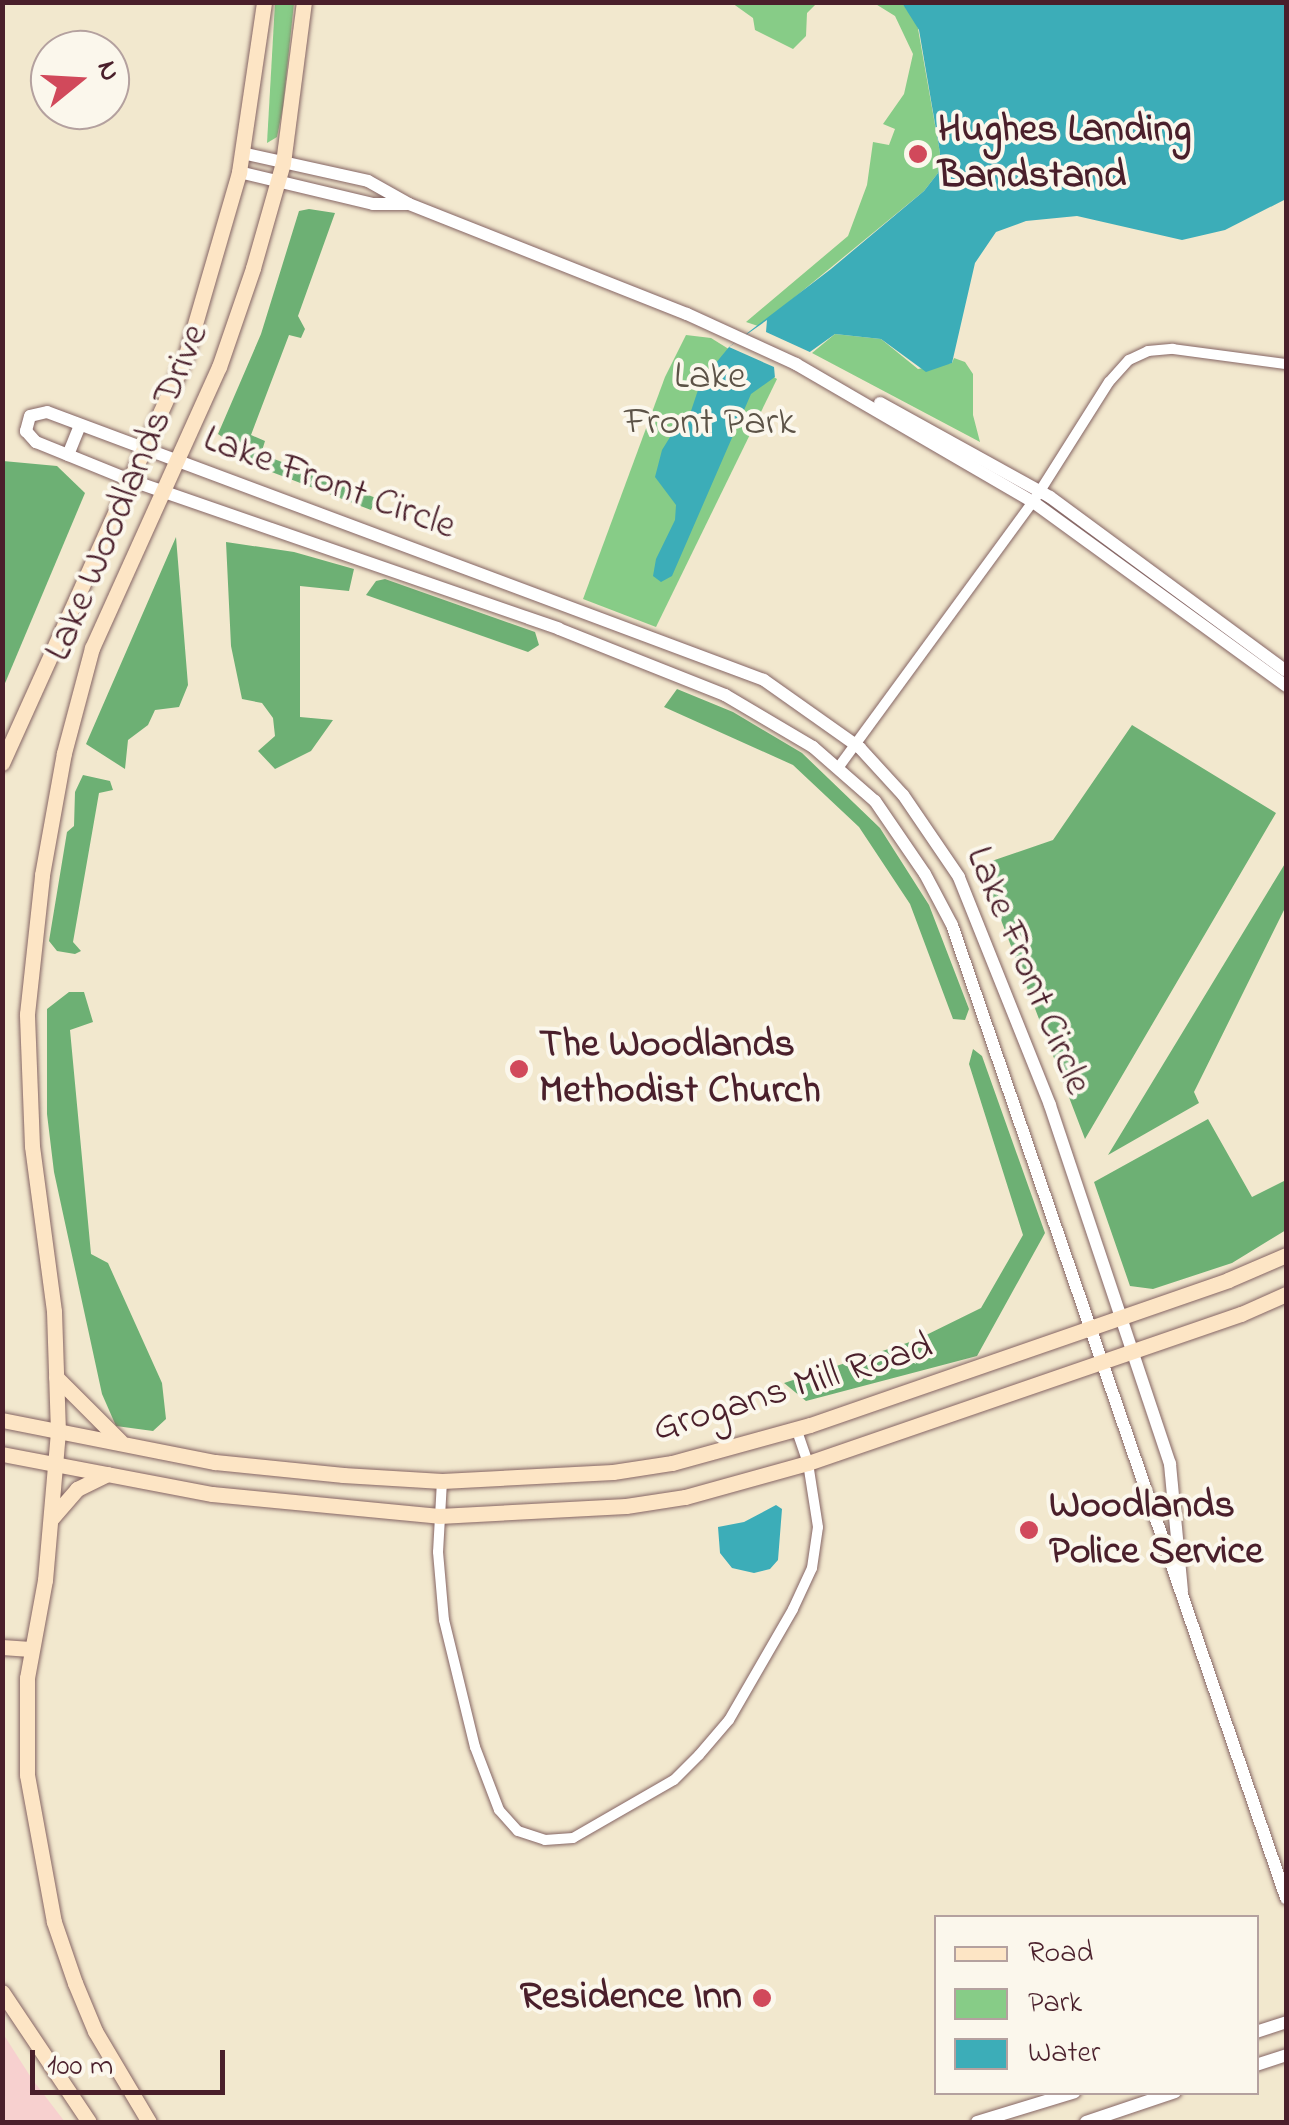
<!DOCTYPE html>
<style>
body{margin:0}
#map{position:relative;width:1289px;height:2125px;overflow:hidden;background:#f2e8ce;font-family:"Indie Flower",sans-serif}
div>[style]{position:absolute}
.built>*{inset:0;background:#f7d0cf}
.green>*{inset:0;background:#87cc87}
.forest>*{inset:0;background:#6db074}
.water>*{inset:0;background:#3cadb8}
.pier>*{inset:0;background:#f2e8ce}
.roads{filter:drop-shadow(0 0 2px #856564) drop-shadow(0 0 2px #856564)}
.minor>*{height:10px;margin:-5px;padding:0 5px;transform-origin:5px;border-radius:5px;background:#fff}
.tertiary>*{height:12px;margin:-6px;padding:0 6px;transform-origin:6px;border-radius:6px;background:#fff}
.secondary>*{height:15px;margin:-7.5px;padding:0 7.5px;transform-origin:7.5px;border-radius:7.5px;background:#fde5c5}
.dots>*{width:28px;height:28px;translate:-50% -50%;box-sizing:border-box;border:5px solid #fbf7ec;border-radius:50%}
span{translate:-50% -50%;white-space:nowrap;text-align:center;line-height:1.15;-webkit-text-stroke:8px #fbf7ec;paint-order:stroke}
.poi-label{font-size:40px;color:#4a1f2b;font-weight:700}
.left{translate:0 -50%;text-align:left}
.right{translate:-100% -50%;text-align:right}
.park-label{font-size:40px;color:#5c5347}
.street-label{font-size:40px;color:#4a1f2b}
.frame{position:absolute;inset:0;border:5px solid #4a1f2b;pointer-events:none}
.legend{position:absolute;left:934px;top:1915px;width:325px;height:180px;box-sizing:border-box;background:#fbf7ec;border:2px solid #b4a19f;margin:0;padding:12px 18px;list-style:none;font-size:30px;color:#4a1f2b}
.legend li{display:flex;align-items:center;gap:20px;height:50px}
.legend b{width:50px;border:2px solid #b4a19f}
.north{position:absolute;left:30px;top:30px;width:100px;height:100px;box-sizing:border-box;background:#fbf7ec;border:2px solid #b4a19f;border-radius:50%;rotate:72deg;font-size:28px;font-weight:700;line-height:40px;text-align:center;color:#4a1f2b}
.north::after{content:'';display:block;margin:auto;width:35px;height:45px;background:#d1495b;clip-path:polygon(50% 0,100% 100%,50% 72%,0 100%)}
.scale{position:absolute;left:30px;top:2050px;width:195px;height:45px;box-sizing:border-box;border:5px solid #4a1f2b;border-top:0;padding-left:12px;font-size:30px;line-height:35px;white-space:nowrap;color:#4a1f2b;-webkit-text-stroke:8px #fbf7ec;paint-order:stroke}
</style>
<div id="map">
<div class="built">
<div style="clip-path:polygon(2px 2032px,32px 2079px,65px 2122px,3px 2122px)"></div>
</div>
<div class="green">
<div style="clip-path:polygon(275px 3px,294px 3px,283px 107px,277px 137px,267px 143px)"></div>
<div style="clip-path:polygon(732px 3px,817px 3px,807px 13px,806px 36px,793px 49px,755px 30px,753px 18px)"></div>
<div style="clip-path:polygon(874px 3px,902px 3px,917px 23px,940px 153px,938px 173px,924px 191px,767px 320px,758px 326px,746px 322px,848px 236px,867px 185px,873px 142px,889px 145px,895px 129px,883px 124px,904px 94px,913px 54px,895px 16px)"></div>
<div style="clip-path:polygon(835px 334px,881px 339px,918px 369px,952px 363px,954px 358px,965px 362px,973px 374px,973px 415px,980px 442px,812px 353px)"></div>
<div style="clip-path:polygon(686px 335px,711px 338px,777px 379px,656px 627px,583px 599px,665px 377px)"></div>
</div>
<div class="forest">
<div style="clip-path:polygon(309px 209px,335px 213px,298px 316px,305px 329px,301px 338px,289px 335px,251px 435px,265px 441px,261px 454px,376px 498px,371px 510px,240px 460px,231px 443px,218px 434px,261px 334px,299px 211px)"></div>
<div style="clip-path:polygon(3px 461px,57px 466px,85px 493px,3px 688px)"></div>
<div style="clip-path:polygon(176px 537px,188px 685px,179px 707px,155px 710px,148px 725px,128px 740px,125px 769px,86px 744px)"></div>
<div style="clip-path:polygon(226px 542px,294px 552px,354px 569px,349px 591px,300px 586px,300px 717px,333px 720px,311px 751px,275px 769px,258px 751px,275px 736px,273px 718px,262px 703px,242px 699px,231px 646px)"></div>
<div style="clip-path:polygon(385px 579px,535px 632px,539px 645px,528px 652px,366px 595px,376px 581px)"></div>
<div style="clip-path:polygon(677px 689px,733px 712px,802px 753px,880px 828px,929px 905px,969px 1009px,965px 1020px,953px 1019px,910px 904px,859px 827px,793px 765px,664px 707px)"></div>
<div style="clip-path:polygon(1132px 725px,1276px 813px,1085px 1139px,980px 865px,1053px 840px)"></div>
<div style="clip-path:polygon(83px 775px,110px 781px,113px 790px,99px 793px,73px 942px,81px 951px,75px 954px,57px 951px,49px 941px,67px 832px,74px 826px,75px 792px)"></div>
<div style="clip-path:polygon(1286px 862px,1286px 906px,1194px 1092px,1199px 1103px,1108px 1155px)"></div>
<div style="clip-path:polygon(69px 992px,84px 992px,93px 1022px,70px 1030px,91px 1254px,108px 1263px,162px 1383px,166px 1419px,153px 1431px,116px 1426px,102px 1394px,54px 1172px,47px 1114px,47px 1009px)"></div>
<div style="clip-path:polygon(973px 1049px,982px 1056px,1045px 1233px,977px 1356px,806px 1401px,784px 1383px,916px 1340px,981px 1308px,1023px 1235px,969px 1064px)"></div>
<div style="clip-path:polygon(1208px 1119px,1252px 1197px,1286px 1180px,1286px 1230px,1232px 1263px,1153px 1289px,1130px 1286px,1094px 1182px)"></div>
</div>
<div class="water">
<div style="clip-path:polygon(902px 3px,1286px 3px,1286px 199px,1225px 230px,1182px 240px,1077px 216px,1026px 221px,996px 232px,975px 263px,952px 363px,926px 372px,881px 339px,835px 334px,751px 394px,672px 576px,661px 582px,653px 576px,656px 559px,675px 520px,676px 505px,655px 477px,662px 450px,680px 421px,689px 417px,701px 381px,729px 347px,831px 269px,924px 191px,938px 173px,940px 153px,919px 30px)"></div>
<div style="clip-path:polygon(776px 1505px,782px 1509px,778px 1560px,770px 1569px,754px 1573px,732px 1568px,720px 1553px,718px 1527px,744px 1522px)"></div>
</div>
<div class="pier">
<div style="clip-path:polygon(767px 320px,766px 332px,812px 353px,775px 378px,774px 367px,729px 347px)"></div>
</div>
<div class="roads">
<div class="minor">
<div style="left:838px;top:768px;width:330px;rotate:-53.8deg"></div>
<div style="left:1033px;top:502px;width:142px;rotate:-57.7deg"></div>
<div style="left:1109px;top:382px;width:30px;rotate:-48deg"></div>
<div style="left:1129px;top:360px;width:21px;rotate:-25deg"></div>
<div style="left:1148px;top:351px;width:25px;rotate:-5deg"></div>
<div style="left:1173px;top:349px;width:114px;rotate:7.6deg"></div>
<div style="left:442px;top:1481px;width:71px;rotate:93.2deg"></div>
<div style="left:438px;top:1552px;width:68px;rotate:85deg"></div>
<div style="left:444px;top:1620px;width:131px;rotate:76.3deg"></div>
<div style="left:475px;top:1747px;width:67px;rotate:69.1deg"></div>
<div style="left:499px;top:1810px;width:28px;rotate:48deg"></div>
<div style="left:518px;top:1831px;width:28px;rotate:18deg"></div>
<div style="left:545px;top:1840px;width:28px;rotate:-4deg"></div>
<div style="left:573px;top:1838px;width:116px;rotate:-29.9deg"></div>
<div style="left:674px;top:1780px;width:35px;rotate:-45deg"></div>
<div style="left:699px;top:1755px;width:46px;rotate:-49.4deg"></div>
<div style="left:729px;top:1720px;width:128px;rotate:-60deg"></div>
<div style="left:793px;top:1609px;width:45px;rotate:-65.1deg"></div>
<div style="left:812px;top:1568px;width:41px;rotate:-81.7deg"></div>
<div style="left:818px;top:1527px;width:65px;rotate:-98.9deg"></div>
<div style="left:808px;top:1463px;width:36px;rotate:-109deg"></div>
</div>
<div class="tertiary">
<div style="left:242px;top:153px;width:129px;rotate:12.5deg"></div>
<div style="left:368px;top:181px;width:47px;rotate:29.3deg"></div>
<div style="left:409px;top:204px;width:299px;rotate:21.6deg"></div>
<div style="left:687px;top:314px;width:120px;rotate:24.6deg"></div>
<div style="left:796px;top:364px;width:274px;rotate:30.2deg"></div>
<div style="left:1033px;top:502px;width:313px;rotate:36deg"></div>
<div style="left:239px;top:172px;width:138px;rotate:13.4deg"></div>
<div style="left:373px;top:204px;width:34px"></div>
<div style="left:880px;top:403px;width:194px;rotate:28.9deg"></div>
<div style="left:1050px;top:497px;width:293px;rotate:36.4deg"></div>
<div style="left:68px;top:455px;width:32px;rotate:-68deg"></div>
<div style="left:1182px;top:1591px;width:128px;rotate:-95.4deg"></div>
<div style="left:1170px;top:1464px;width:379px;rotate:-108.5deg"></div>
<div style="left:1050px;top:1105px;width:245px;rotate:-111.8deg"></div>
<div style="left:959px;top:877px;width:99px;rotate:-124.3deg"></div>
<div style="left:903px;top:795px;width:64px;rotate:-132.5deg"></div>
<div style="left:860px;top:748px;width:118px;rotate:-144.7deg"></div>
<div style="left:764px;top:680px;width:765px;rotate:-159.51deg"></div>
<div style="left:47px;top:412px;width:17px;rotate:167deg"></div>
<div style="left:30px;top:416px;width:16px;rotate:105deg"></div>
<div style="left:26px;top:431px;width:15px;rotate:48deg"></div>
<div style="left:36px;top:442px;width:98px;rotate:22.1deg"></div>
<div style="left:127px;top:479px;width:457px;rotate:19.1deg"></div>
<div style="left:559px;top:629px;width:179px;rotate:21.7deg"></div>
<div style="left:725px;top:695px;width:102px;rotate:30.6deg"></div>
<div style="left:813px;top:747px;width:82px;rotate:41.1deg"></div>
<div style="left:875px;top:801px;width:88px;rotate:55.6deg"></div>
<div style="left:925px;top:874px;width:58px;rotate:62.1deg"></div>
<div style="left:952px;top:925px;width:1029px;rotate:71.05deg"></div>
<div style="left:1256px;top:2032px;width:32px;rotate:-18deg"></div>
<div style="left:1256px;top:2065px;width:32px;rotate:-18deg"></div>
<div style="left:977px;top:2122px;width:102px;rotate:-17deg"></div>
<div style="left:1086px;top:2122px;width:94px;rotate:-18.6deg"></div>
</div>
<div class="secondary">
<div style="left:2px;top:763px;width:448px;rotate:-65.7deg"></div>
<div style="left:186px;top:355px;width:191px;rotate:-73.8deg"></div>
<div style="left:239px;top:172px;width:172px;rotate:-81.6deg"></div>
<div style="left:56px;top:1377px;width:91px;rotate:45deg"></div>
<div style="left:2px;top:1420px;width:217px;rotate:11.2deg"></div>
<div style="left:215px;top:1462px;width:129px;rotate:5.8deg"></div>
<div style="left:343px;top:1475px;width:99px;rotate:3.5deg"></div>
<div style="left:442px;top:1481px;width:171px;rotate:-3deg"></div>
<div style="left:613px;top:1472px;width:60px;rotate:-8.7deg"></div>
<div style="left:672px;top:1463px;width:143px;rotate:-15.4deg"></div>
<div style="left:810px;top:1425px;width:442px;rotate:-19.1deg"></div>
<div style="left:1228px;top:1280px;width:63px;rotate:-23.3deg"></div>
<div style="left:2px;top:1454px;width:214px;rotate:10.8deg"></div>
<div style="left:212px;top:1494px;width:228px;rotate:5.5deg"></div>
<div style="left:439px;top:1516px;width:187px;rotate:-3.1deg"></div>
<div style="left:626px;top:1506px;width:60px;rotate:-8.7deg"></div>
<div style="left:685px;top:1497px;width:128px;rotate:-15.5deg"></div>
<div style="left:808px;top:1463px;width:458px;rotate:-19deg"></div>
<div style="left:1241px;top:1314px;width:49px;rotate:-24deg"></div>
<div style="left:51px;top:1519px;width:40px;rotate:-49deg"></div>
<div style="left:77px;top:1489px;width:34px;rotate:-26deg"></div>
<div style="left:2px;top:1647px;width:28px;rotate:4deg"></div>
<div style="left:2px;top:1992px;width:156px;rotate:56.2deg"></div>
<div style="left:149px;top:2122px;width:106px;rotate:-120.7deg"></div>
<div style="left:95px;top:2031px;width:52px;rotate:-112.6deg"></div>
<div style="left:75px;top:1983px;width:65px;rotate:-109deg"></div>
<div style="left:54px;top:1922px;width:149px;rotate:-100.4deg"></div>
<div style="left:27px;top:1775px;width:97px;rotate:-90deg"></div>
<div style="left:27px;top:1678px;width:100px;rotate:-79.6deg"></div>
<div style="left:45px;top:1580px;width:149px;rotate:-85deg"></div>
<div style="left:58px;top:1432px;width:121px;rotate:-91.9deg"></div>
<div style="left:54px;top:1311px;width:166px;rotate:-97.6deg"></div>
<div style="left:32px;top:1146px;width:132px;rotate:-92.2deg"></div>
<div style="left:27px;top:1014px;width:140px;rotate:-83.8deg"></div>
<div style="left:42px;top:875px;width:124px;rotate:-79.8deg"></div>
<div style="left:64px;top:753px;width:109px;rotate:-75.1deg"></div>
<div style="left:92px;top:648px;width:308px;rotate:-65.7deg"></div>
<div style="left:219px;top:367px;width:105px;rotate:-71deg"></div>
<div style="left:253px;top:268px;width:109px;rotate:-74.1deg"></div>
<div style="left:283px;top:163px;width:162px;rotate:-82.6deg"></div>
</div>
</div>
<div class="dots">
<div style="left:918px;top:154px;background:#d1495b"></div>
<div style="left:519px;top:1069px;background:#d1495b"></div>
<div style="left:1029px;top:1530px;background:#d1495b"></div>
<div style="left:762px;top:1998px;background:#d1495b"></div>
</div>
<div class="poi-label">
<span class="left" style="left:938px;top:154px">Hughes Landing<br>Bandstand</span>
<span class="left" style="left:539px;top:1069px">The Woodlands<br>Methodist Church</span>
<span class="left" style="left:1049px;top:1530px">Woodlands<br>Police Service</span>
<span class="right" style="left:742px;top:1998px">Residence Inn</span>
</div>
<div class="park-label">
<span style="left:710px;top:401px">Lake<br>Front Park</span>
</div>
<div class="street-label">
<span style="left:329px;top:484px;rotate:20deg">Lake Front Circle</span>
<span style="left:128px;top:493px;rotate:-67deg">Lake Woodlands Drive</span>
<span style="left:1027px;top:971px;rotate:67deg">Lake Front Circle</span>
<span style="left:793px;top:1389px;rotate:-17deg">Grogans Mill Road</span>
</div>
<div class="frame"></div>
<ul class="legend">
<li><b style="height:12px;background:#fde5c5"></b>Road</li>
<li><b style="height:28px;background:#87cc87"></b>Park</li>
<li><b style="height:28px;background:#3cadb8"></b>Water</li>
</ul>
<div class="north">N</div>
<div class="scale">100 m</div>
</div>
